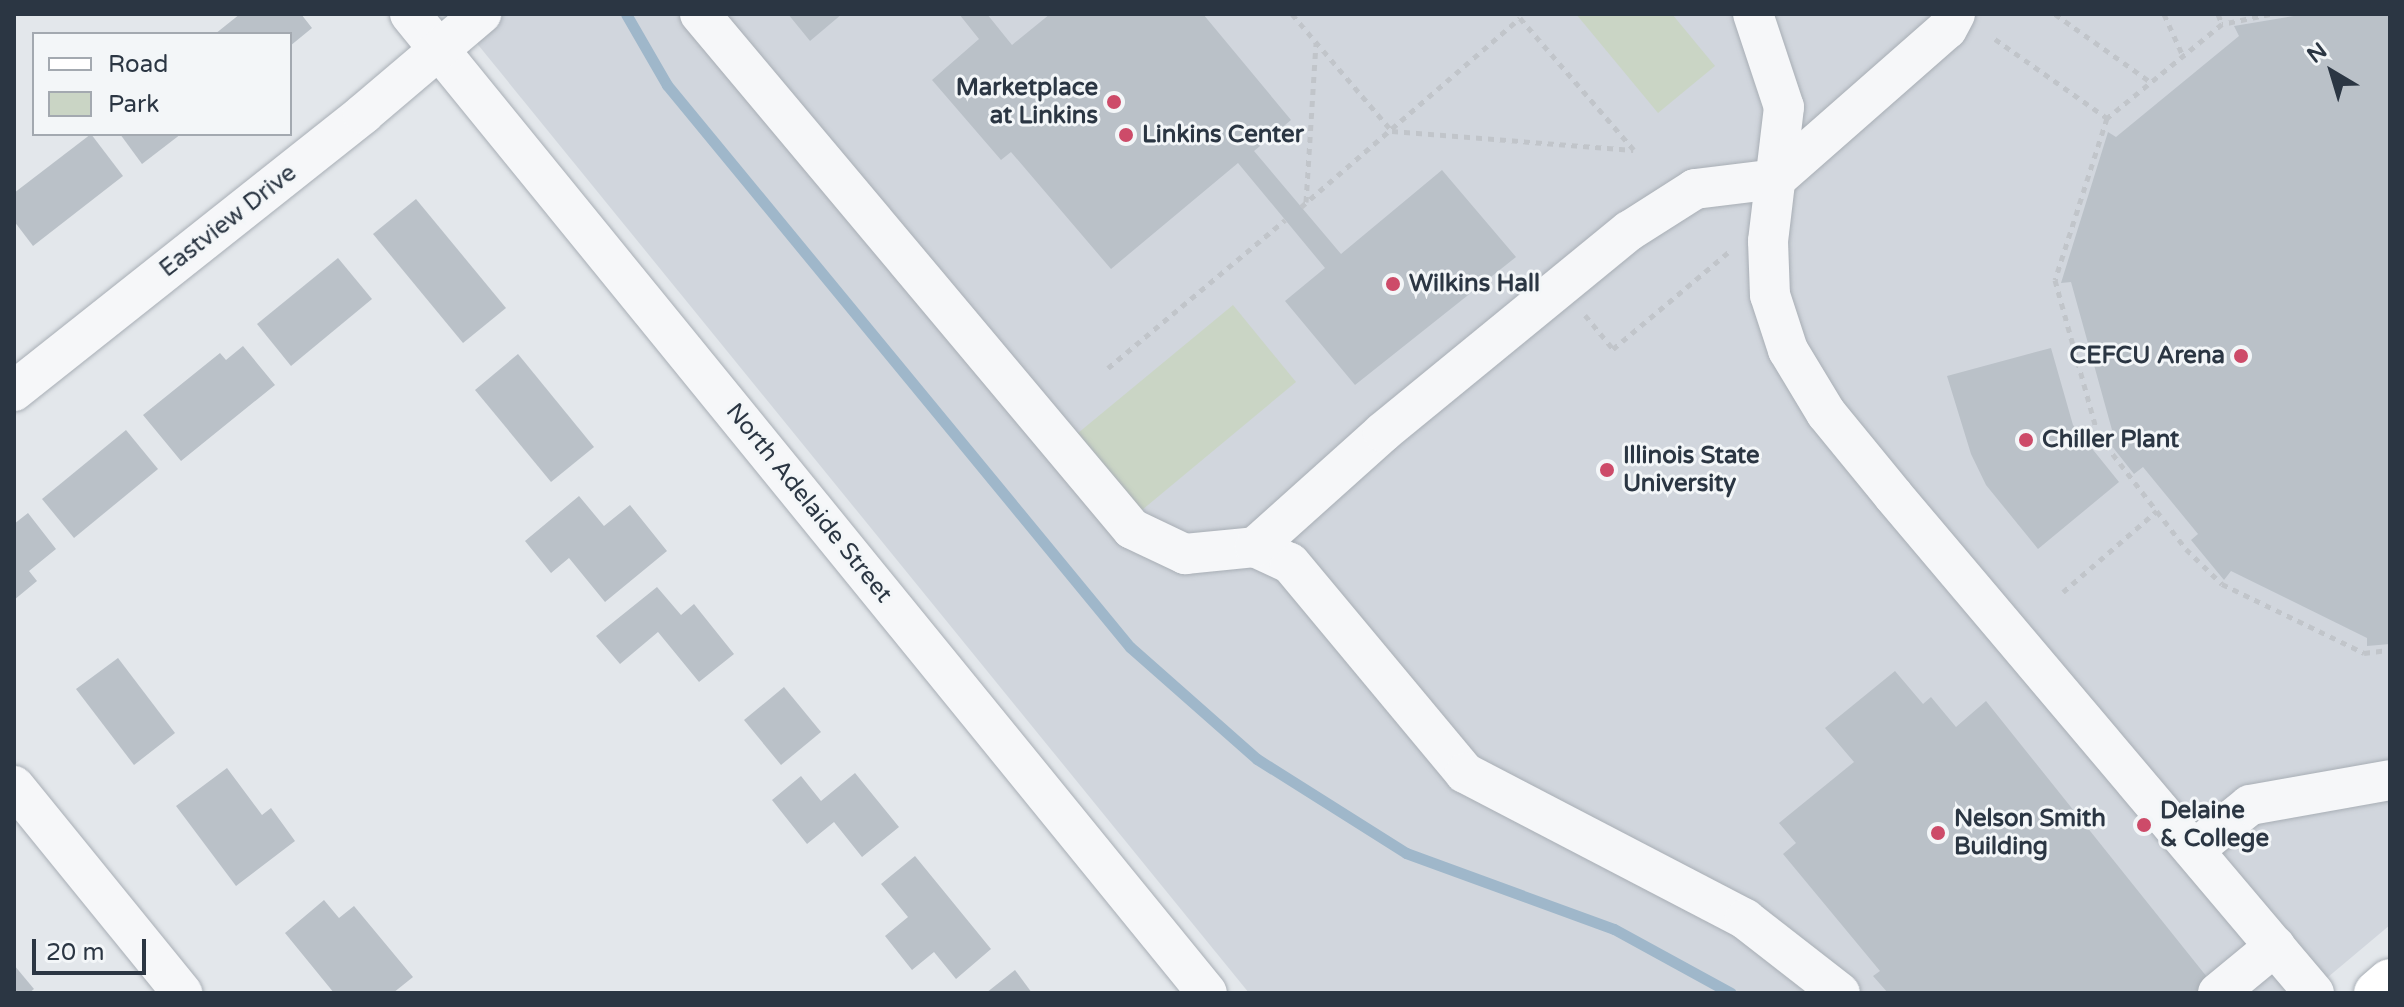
<!DOCTYPE html>
<style>
body{margin:0}
#map{position:relative;width:2404px;height:1007px;overflow:hidden;background:#e3e7eb;font-family:"Varela Round",sans-serif}
div>[style]{position:absolute}
.built>*{inset:0;background:#d1d6dd}
.green>*{inset:0;background:#cad5c5}
.stream>*{height:11px;margin:-5.5px;padding:0 5.5px;transform-origin:5.5px;border-radius:5.5px;background:#9fb7ca}
.building>*{inset:0;background:#bac1c8}
.path>*{height:5px;margin-top:-2.5px;transform-origin:0;background:repeating-linear-gradient(90deg,#c1c5ca 0 6px,transparent 0 12px)}
.roads{filter:drop-shadow(0 0 2px #a8aeb5) drop-shadow(0 0 2px #a8aeb5)}
.minor>*{height:40px;margin:-20px;padding:0 20px;transform-origin:20px;border-radius:20px;background:#f6f7f9}
.major>*{height:44px;margin:-22px;padding:0 22px;transform-origin:22px;border-radius:22px;background:#fff}
.dots>*{width:22px;height:22px;translate:-50% -50%;box-sizing:border-box;border:4px solid #f3f6f8;border-radius:50%}
span{translate:-50% -50%;white-space:nowrap;text-align:center;line-height:1.15;-webkit-text-stroke:6px #f3f6f8;paint-order:stroke}
.poi-label{font-size:24px;color:#2b3643;font-weight:700}
.right{translate:-100% -50%;text-align:right}
.left{translate:0 -50%;text-align:left}
.street-label{font-size:24px;color:#2b3643}
.frame{position:absolute;inset:0;border:16px solid #2b3643;pointer-events:none}
.legend{position:absolute;left:32px;top:32px;width:260px;height:104px;box-sizing:border-box;background:#f3f6f8;border:2px solid #a3a9b0;margin:0;padding:10px 14px;list-style:none;font-size:24px;color:#2b3643}
.legend li{display:flex;align-items:center;gap:16px;height:40px}
.legend b{width:40px;border:2px solid #a3a9b0}
.north{position:absolute;left:2292px;top:32px;width:80px;height:80px;-webkit-text-stroke:6px #f3f6f8;paint-order:stroke;rotate:322deg;font-size:22px;font-weight:700;line-height:32px;text-align:center;color:#2b3643}
.north::after{content:'';display:block;margin:auto;width:28px;height:36px;background:#2b3643;clip-path:polygon(50% 0,100% 100%,50% 72%,0 100%)}
.scale{position:absolute;left:32px;top:939px;width:114px;height:36px;box-sizing:border-box;border:4px solid #2b3643;border-top:0;padding-left:10px;font-size:24px;line-height:28px;white-space:nowrap;color:#2b3643;-webkit-text-stroke:6px #f3f6f8;paint-order:stroke}
</style>
<div id="map">
<div class="built">
<div style="clip-path:polygon(453px 14px,2390px 14px,2390px 925px,2309px 993px,1249px 993px)"></div>
</div>
<div class="green">
<div style="clip-path:polygon(1576px 14px,1672px 14px,1715px 66px,1658px 113px)"></div>
<div style="clip-path:polygon(1233px 305px,1296px 382px,1142px 510px,1078px 433px)"></div>
</div>
<div class="stream">
<div style="left:626px;top:14px;width:82px;rotate:60deg"></div>
<div style="left:667px;top:85px;width:728px;rotate:50.52deg"></div>
<div style="left:1130px;top:647px;width:169px;rotate:41.4deg"></div>
<div style="left:1257px;top:759px;width:176px;rotate:32.2deg"></div>
<div style="left:1406px;top:853px;width:221px;rotate:20.1deg"></div>
<div style="left:1614px;top:929px;width:133px;rotate:28.7deg"></div>
</div>
<div class="building">
<div style="clip-path:polygon(240px 14px,301px 14px,312px 28px,290px 46px,290px 34px,215px 34px)"></div>
<div style="clip-path:polygon(788px 14px,842px 14px,810px 41px)"></div>
<div style="clip-path:polygon(959px 14px,987px 14px,1012px 45px,1050px 14px,1203px 14px,1291px 120px,1254px 151px,1341px 254px,1442px 170px,1516px 257px,1355px 385px,1285px 301px,1325px 268px,1238px 163px,1111px 269px,1011px 152px,1001px 160px,932px 80px,979px 39px)"></div>
<div style="clip-path:polygon(2306px 14px,2390px 14px,2390px 644px,2367px 646px,2367px 638px,2231px 571px,2224px 580px,2191px 540px,2198px 534px,2143px 467px,2134px 474px,2103px 435px,2112px 430px,2071px 282px,2061px 283px,2108px 132px,2116px 137px,2239px 36px,2234px 26px)"></div>
<div style="clip-path:polygon(91px 134px,123px 176px,33px 246px,14px 221px,14px 193px)"></div>
<div style="clip-path:polygon(120px 134px,181px 134px,142px 164px)"></div>
<div style="clip-path:polygon(416px 199px,506px 308px,463px 343px,373px 234px)"></div>
<div style="clip-path:polygon(338px 258px,372px 299px,291px 366px,257px 324px)"></div>
<div style="clip-path:polygon(243px 346px,275px 385px,181px 461px,143px 415px,220px 353px,226px 360px)"></div>
<div style="clip-path:polygon(2051px 348px,2073px 425px,2119px 482px,2038px 549px,1986px 485px,1971px 454px,1947px 376px)"></div>
<div style="clip-path:polygon(518px 354px,594px 447px,551px 482px,475px 390px)"></div>
<div style="clip-path:polygon(126px 430px,158px 469px,74px 538px,42px 499px)"></div>
<div style="clip-path:polygon(579px 496px,604px 526px,630px 505px,667px 551px,605px 602px,569px 558px,551px 573px,525px 541px)"></div>
<div style="clip-path:polygon(28px 513px,56px 549px,29px 571px,37px 581px,14px 600px,14px 524px)"></div>
<div style="clip-path:polygon(657px 587px,681px 615px,694px 604px,734px 654px,699px 682px,658px 632px,620px 664px,596px 636px)"></div>
<div style="clip-path:polygon(118px 658px,175px 733px,134px 765px,76px 689px)"></div>
<div style="clip-path:polygon(1895px 671px,1923px 704px,1931px 697px,1956px 727px,1986px 701px,2211px 982px,2198px 993px,1888px 993px,1873px 976px,1880px 971px,1783px 854px,1796px 843px,1779px 823px,1854px 762px,1825px 728px)"></div>
<div style="clip-path:polygon(784px 687px,821px 732px,781px 765px,744px 720px)"></div>
<div style="clip-path:polygon(227px 768px,262px 815px,271px 808px,295px 841px,236px 886px,176px 806px)"></div>
<div style="clip-path:polygon(855px 773px,899px 827px,862px 857px,834px 822px,807px 844px,772px 800px,801px 776px,821px 801px)"></div>
<div style="clip-path:polygon(915px 856px,991px 949px,956px 979px,934px 952px,912px 970px,885px 936px,908px 917px,881px 884px)"></div>
<div style="clip-path:polygon(324px 900px,339px 918px,354px 906px,413px 977px,393px 993px,334px 993px,285px 933px)"></div>
<div style="clip-path:polygon(14px 965px,34px 989px,29px 993px,14px 993px)"></div>
<div style="clip-path:polygon(1015px 970px,1032px 993px,986px 993px)"></div>
</div>
<div class="path">
<div style="left:1292px;top:14px;width:154px;rotate:49.5deg"></div>
<div style="left:1392px;top:131px;width:242px;rotate:4.5deg"></div>
<div style="left:2055px;top:14px;width:119px;rotate:35.4deg"></div>
<div style="left:2164px;top:14px;width:48px;rotate:65.6deg"></div>
<div style="left:2218px;top:14px;width:11px;rotate:68deg"></div>
<div style="left:2270px;top:14px;width:49px;rotate:168.2deg"></div>
<div style="left:2222px;top:24px;width:149px;rotate:140.7deg"></div>
<div style="left:2107px;top:118px;width:170px;rotate:107.8deg"></div>
<div style="left:2055px;top:280px;width:161px;rotate:74.5deg"></div>
<div style="left:2098px;top:435px;width:144px;rotate:52.3deg"></div>
<div style="left:2186px;top:549px;width:50px;rotate:44.2deg"></div>
<div style="left:2222px;top:584px;width:158px;rotate:25.9deg"></div>
<div style="left:2364px;top:653px;width:26px;rotate:-7deg"></div>
<div style="left:1995px;top:39px;width:137px;rotate:35.2deg"></div>
<div style="left:1306px;top:202px;width:160px;rotate:-86.4deg"></div>
<div style="left:1301px;top:207px;width:289px;rotate:-40.8deg"></div>
<div style="left:1520px;top:18px;width:174px;rotate:49.2deg"></div>
<div style="left:1585px;top:315px;width:44px;rotate:50.5deg"></div>
<div style="left:1613px;top:349px;width:154px;rotate:-40deg"></div>
<div style="left:1108px;top:368px;width:231px;rotate:-39.9deg"></div>
<div style="left:2063px;top:592px;width:124px;rotate:-40.8deg"></div>
</div>
<div class="roads">
<div class="minor">
<div style="left:410px;top:14px;width:1262px;rotate:50.85deg"></div>
<div style="left:700px;top:14px;width:672px;rotate:50.01deg"></div>
<div style="left:1132px;top:529px;width:59px;rotate:25.3deg"></div>
<div style="left:1185px;top:554px;width:70px;rotate:-5.7deg"></div>
<div style="left:1255px;top:547px;width:38px;rotate:25deg"></div>
<div style="left:1290px;top:563px;width:273px;rotate:50.2deg"></div>
<div style="left:1465px;top:773px;width:316px;rotate:27.5deg"></div>
<div style="left:1745px;top:919px;width:120px;rotate:37.9deg"></div>
<div style="left:1753px;top:14px;width:98px;rotate:71.6deg"></div>
<div style="left:1784px;top:107px;width:135px;rotate:96.8deg"></div>
<div style="left:1768px;top:241px;width:54px;rotate:87.9deg"></div>
<div style="left:1770px;top:295px;width:58px;rotate:71.9deg"></div>
<div style="left:1788px;top:350px;width:74px;rotate:58.9deg"></div>
<div style="left:1826px;top:413px;width:106px;rotate:50.7deg"></div>
<div style="left:1893px;top:495px;width:652px;rotate:49.79deg"></div>
<div style="left:14px;top:391px;width:446px;rotate:-38.4deg"></div>
<div style="left:363px;top:114px;width:155px;rotate:-40.3deg"></div>
<div style="left:1255px;top:547px;width:172px;rotate:-41.9deg"></div>
<div style="left:1383px;top:432px;width:318px;rotate:-39.3deg"></div>
<div style="left:1629px;top:231px;width:78px;rotate:-32.5deg"></div>
<div style="left:1695px;top:189px;width:82px;rotate:-7deg"></div>
<div style="left:1776px;top:179px;width:227px;rotate:-41.3deg"></div>
<div style="left:1947px;top:29px;width:17px;rotate:-62deg"></div>
<div style="left:14px;top:786px;width:267px;rotate:50.9deg"></div>
<div style="left:2194px;top:850px;width:72px;rotate:-38.8deg"></div>
<div style="left:2250px;top:805px;width:142px;rotate:-10.1deg"></div>
<div style="left:2218px;top:993px;width:74px;rotate:-39.5deg"></div>
</div>
<div class="major">
<div style="left:2376px;top:993px;width:18px;rotate:-41deg"></div>
</div>
</div>
<div class="dots">
<div style="left:1114px;top:102px;background:#cd4b69"></div>
<div style="left:1126px;top:135px;background:#cd4b69"></div>
<div style="left:1393px;top:284px;background:#cd4b69"></div>
<div style="left:2241px;top:356px;background:#cd4b69"></div>
<div style="left:2026px;top:440px;background:#cd4b69"></div>
<div style="left:1607px;top:470px;background:#cd4b69"></div>
<div style="left:2144px;top:825px;background:#cd4b69"></div>
<div style="left:1938px;top:833px;background:#cd4b69"></div>
</div>
<div class="poi-label">
<span class="right" style="left:1098px;top:102px">Marketplace<br>at Linkins</span>
<span class="left" style="left:1142px;top:135px">Linkins Center</span>
<span class="left" style="left:1409px;top:284px">Wilkins Hall</span>
<span class="right" style="left:2225px;top:356px">CEFCU Arena</span>
<span class="left" style="left:2042px;top:440px">Chiller Plant</span>
<span class="left" style="left:1623px;top:470px">Illinois State<br>University</span>
<span class="left" style="left:2160px;top:825px">Delaine<br>&amp; College</span>
<span class="left" style="left:1954px;top:833px">Nelson Smith<br>Building</span>
</div>
<div class="street-label">
<span style="left:228px;top:221px;rotate:-38deg">Eastview Drive</span>
<span style="left:809px;top:503px;rotate:51deg">North Adelaide Street</span>
</div>
<div class="frame"></div>
<ul class="legend">
<li><b style="height:10px;background:#fff"></b>Road</li>
<li><b style="height:22px;background:#cad5c5"></b>Park</li>
</ul>
<div class="north">N</div>
<div class="scale">20 m</div>
</div>
